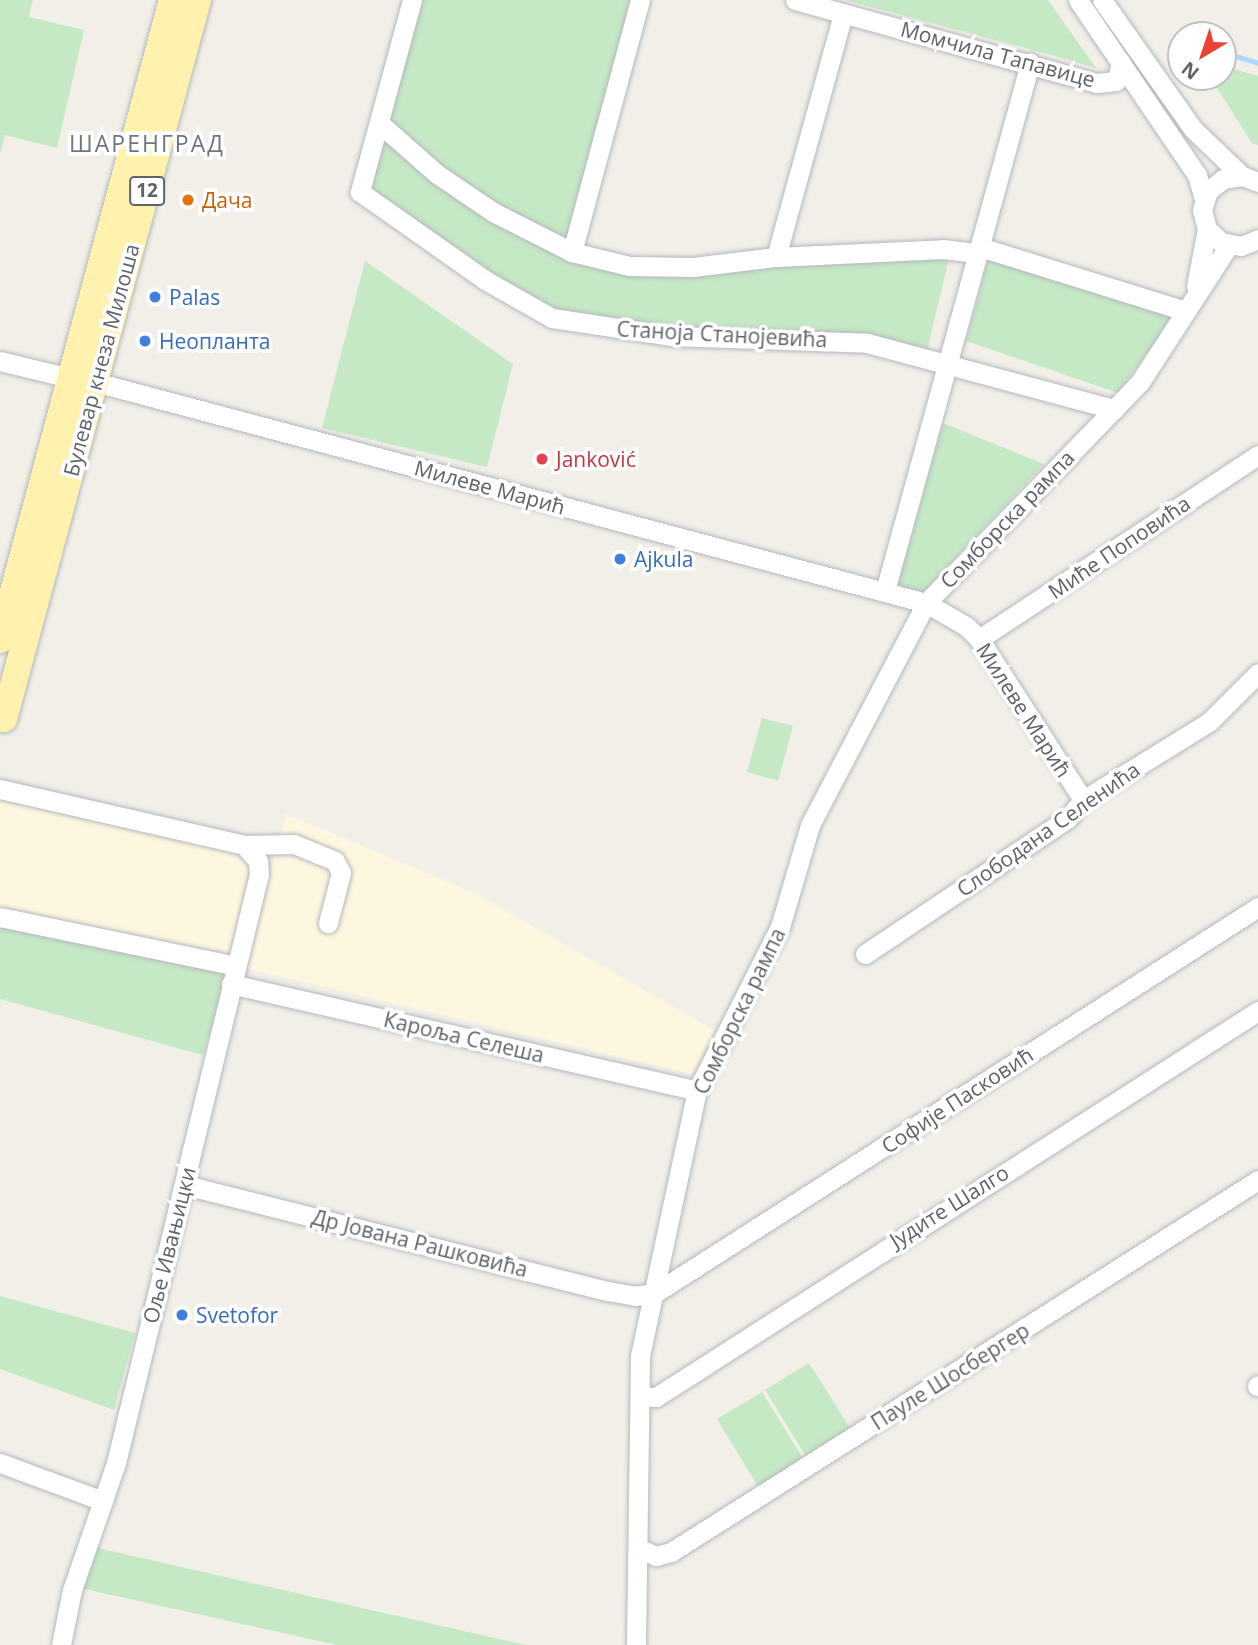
<!DOCTYPE html>
<meta charset="utf-8">
<style>
body{margin:0}
#map{position:relative;width:1258px;height:1645px;overflow:hidden;background:#f1efe8;font-family:"Open Sans",sans-serif}
div>[style]{position:absolute}
.commercial>*{inset:0;background:#fef7e0}
.green>*{inset:0;background:#c5e8c5}
.stream>*{height:4.5px;margin:-2.25px;padding:0 2.25px;transform-origin:2.25px;border-radius:2.25px;background:#aadaff}
.roads{filter:drop-shadow(0 0 2px #b5b8bc) drop-shadow(0 0 2px #b5b8bc)}
.minor>*{height:19px;margin:-9.5px;padding:0 9.5px;transform-origin:9.5px;border-radius:9.5px;background:#fff}
.major>*{height:26px;margin:-13px;padding:0 13px;transform-origin:13px;border-radius:13px;background:#fff2af}
.dots>*{width:19px;height:19px;translate:-50% -50%;box-sizing:border-box;border:4px solid #fff;border-radius:50%}
span{translate:-50% -50%;white-space:nowrap;text-align:center;line-height:1.15;-webkit-text-stroke:7px #fff;paint-order:stroke}
.shield-label span{padding:2px 5px;background:#fff;border:2px solid;border-radius:5px;-webkit-text-stroke-width:0}
.shield-label{font-size:19px;color:#5f6368;font-weight:700}
.street-label{font-size:21px;color:#5f6368}
.food-label{font-size:21px;color:#c56008}
.left{translate:0 -50%;text-align:left}
.shop-label{font-size:21px;color:#366cbe}
.health-label{font-size:21px;color:#be3a42}
.neighbourhood-label{font-size:23px;color:#70757a;letter-spacing:2px}
.north{position:absolute;left:1167px;top:21px;width:70px;height:70px;box-sizing:border-box;background:#fff;border:2px solid #bfc1c3;border-radius:50%;rotate:219deg;font-size:19px;font-weight:700;line-height:28px;text-align:center;color:#5f6368}
.north::after{content:'';display:block;margin:auto;width:24px;height:32px;background:#ea4335;clip-path:polygon(50% 0,100% 100%,50% 72%,0 100%)}
</style>
<div id="map">
<div class="commercial">
<div style="clip-path:polygon(0 792px,259px 852px,228px 973px,0 926px)"></div>
<div style="clip-path:polygon(286px 814px,472px 892px,714px 1030px,692px 1074px,245px 968px)"></div>
</div>
<div class="green">
<div style="clip-path:polygon(0 0,33px 0,29px 17px,84px 30px,57px 148px,5px 135px,0 154px)"></div>
<div style="clip-path:polygon(419px 0,635px 0,568px 245px,440px 169px,385px 120px)"></div>
<div style="clip-path:polygon(845px 0,1048px 0,1096px 68px,1048px 54px)"></div>
<div style="clip-path:polygon(1223px 66px,1258px 76px,1258px 145px,1252px 143px,1210px 77px,1223px 77px)"></div>
<div style="clip-path:polygon(382px 132px,566px 256px,753px 268px,950px 254px,927px 351px,668px 331px,558px 314px,490px 275px,366px 188px)"></div>
<div style="clip-path:polygon(989px 256px,1176px 313px,1118px 393px,966px 341px)"></div>
<div style="clip-path:polygon(365px 261px,513px 364px,487px 467px,322px 428px)"></div>
<div style="clip-path:polygon(943px 423px,1044px 464px,923px 592px,905px 590px,898px 583px)"></div>
<div style="clip-path:polygon(762px 718px,793px 726px,778px 781px,747px 772px)"></div>
<div style="clip-path:polygon(0 926px,228px 973px,203px 1055px,0 999px)"></div>
<div style="clip-path:polygon(0 1296px,135px 1333px,114px 1410px,0 1369px)"></div>
<div style="clip-path:polygon(809px 1363px,852px 1431px,807px 1458px,765px 1390px)"></div>
<div style="clip-path:polygon(762px 1392px,804px 1460px,759px 1488px,717px 1419px)"></div>
<div style="clip-path:polygon(93px 1547px,526px 1645px,337px 1645px,80px 1588px)"></div>
</div>
<div class="stream">
<div style="left:1223px;top:52px;width:37px;rotate:17deg"></div>
</div>
<div class="roads">
<div class="minor">
<div style="left:412px;top:0;width:199px;rotate:105.2deg"></div>
<div style="left:360px;top:192px;width:153px;rotate:35.1deg"></div>
<div style="left:485px;top:280px;width:77px;rotate:29.6deg"></div>
<div style="left:552px;top:318px;width:120px;rotate:8.6deg"></div>
<div style="left:671px;top:336px;width:196px;rotate:2deg"></div>
<div style="left:867px;top:343px;width:256px;rotate:15deg"></div>
<div style="left:795px;top:0;width:313px;rotate:15.4deg"></div>
<div style="left:1097px;top:83px;width:19px;rotate:-6deg"></div>
<div style="left:1116px;top:81px;width:19px;rotate:-74deg"></div>
<div style="left:1078px;top:0;width:212px;rotate:55.8deg"></div>
<div style="left:1197px;top:175px;width:26px;rotate:74deg"></div>
<div style="left:1102px;top:0;width:158px;rotate:54.8deg"></div>
<div style="left:1193px;top:129px;width:68px;rotate:43.8deg"></div>
<div style="left:379px;top:123px;width:77px;rotate:41.3deg"></div>
<div style="left:437px;top:174px;width:68px;rotate:34.2deg"></div>
<div style="left:493px;top:212px;width:89px;rotate:26.9deg"></div>
<div style="left:572px;top:252px;width:59px;rotate:13.8deg"></div>
<div style="left:629px;top:266px;width:64px;rotate:0.9deg"></div>
<div style="left:693px;top:267px;width:84px;rotate:-6.9deg"></div>
<div style="left:776px;top:257px;width:167px;rotate:-2.7deg"></div>
<div style="left:943px;top:249px;width:34px;rotate:7deg"></div>
<div style="left:1258px;top:182px;width:17px;rotate:-159deg"></div>
<div style="left:1242px;top:176px;width:19px;rotate:171deg"></div>
<div style="left:1223px;top:179px;width:19px;rotate:141deg"></div>
<div style="left:1208px;top:191px;width:20px;rotate:108deg"></div>
<div style="left:1202px;top:210px;width:20px;rotate:75deg"></div>
<div style="left:1207px;top:229px;width:19px;rotate:43deg"></div>
<div style="left:1221px;top:242px;width:20px;rotate:11deg"></div>
<div style="left:1241px;top:246px;width:18px;rotate:-22deg"></div>
<div style="left:980px;top:247px;width:215px;rotate:17.3deg"></div>
<div style="left:572px;top:252px;width:261px;rotate:-74.9deg"></div>
<div style="left:776px;top:257px;width:253px;rotate:-74.6deg"></div>
<div style="left:1196px;top:286px;width:58px;rotate:-79.1deg"></div>
<div style="left:0;top:361px;width:72px;rotate:13.7deg"></div>
<div style="left:95px;top:382px;width:860px;rotate:14.89deg"></div>
<div style="left:926px;top:603px;width:46px;rotate:29.9deg"></div>
<div style="left:966px;top:626px;width:18px;rotate:45deg"></div>
<div style="left:979px;top:639px;width:192px;rotate:57.1deg"></div>
<div style="left:885px;top:591px;width:548px;rotate:-74.64deg"></div>
<div style="left:979px;top:639px;width:334px;rotate:-33.4deg"></div>
<div style="left:0;top:789px;width:250px;rotate:12.9deg"></div>
<div style="left:244px;top:845px;width:50px;rotate:-1.1deg"></div>
<div style="left:294px;top:844px;width:44px;rotate:22.5deg"></div>
<div style="left:335px;top:861px;width:13px;rotate:63deg"></div>
<div style="left:341px;top:873px;width:52px;rotate:104.6deg"></div>
<div style="left:0;top:917px;width:241px;rotate:11.7deg"></div>
<div style="left:865px;top:954px;width:244px;rotate:-33.8deg"></div>
<div style="left:1068px;top:818px;width:23px;rotate:-50deg"></div>
<div style="left:1083px;top:800px;width:148px;rotate:-31.8deg"></div>
<div style="left:1209px;top:722px;width:69px;rotate:-45deg"></div>
<div style="left:231px;top:984px;width:478px;rotate:12.9deg"></div>
<div style="left:185px;top:1185px;width:436px;rotate:14.1deg"></div>
<div style="left:608px;top:1291px;width:27px;rotate:10deg"></div>
<div style="left:635px;top:1296px;width:20px;rotate:-9deg"></div>
<div style="left:655px;top:1293px;width:716px;rotate:-32.62deg"></div>
<div style="left:1257px;top:1386px;width:1px;rotate:-45deg"></div>
<div style="left:640px;top:1396px;width:16px;rotate:4deg"></div>
<div style="left:656px;top:1397px;width:715px;rotate:-32.67deg"></div>
<div style="left:0;top:1463px;width:110px;rotate:20.3deg"></div>
<div style="left:638px;top:1548px;width:20px;rotate:24deg"></div>
<div style="left:656px;top:1556px;width:16px;rotate:-15deg"></div>
<div style="left:671px;top:1552px;width:695px;rotate:-32.36deg"></div>
<div style="left:61px;top:1645px;width:56px;rotate:-78.7deg"></div>
<div style="left:72px;top:1590px;width:134px;rotate:-70.9deg"></div>
<div style="left:116px;top:1463px;width:606px;rotate:-76.35deg"></div>
<div style="left:259px;top:874px;width:13px;rotate:-94deg"></div>
<div style="left:258px;top:861px;width:21px;rotate:-131deg"></div>
<div style="left:636px;top:1645px;width:289px;rotate:-89.2deg"></div>
<div style="left:640px;top:1356px;width:271px;rotate:-77.9deg"></div>
<div style="left:697px;top:1091px;width:184px;rotate:-63.2deg"></div>
<div style="left:780px;top:927px;width:106px;rotate:-73.6deg"></div>
<div style="left:810px;top:825px;width:250px;rotate:-62.4deg"></div>
<div style="left:926px;top:603px;width:308px;rotate:-45.9deg"></div>
<div style="left:1140px;top:382px;width:163px;rotate:-57deg"></div>
</div>
<div class="major">
<div style="left:0;top:640px;width:663px;rotate:-74.96deg"></div>
<div style="left:0;top:718px;width:4px;rotate:14deg"></div>
<div style="left:4px;top:719px;width:745px;rotate:-74.9deg"></div>
</div>
</div>
<div class="dots">
<div style="left:188px;top:200px;background:#e8710a"></div>
<div style="left:155px;top:297px;background:#3f7fe0"></div>
<div style="left:145px;top:341px;background:#3f7fe0"></div>
<div style="left:542px;top:459px;background:#e0444e"></div>
<div style="left:620px;top:559px;background:#3f7fe0"></div>
<div style="left:182px;top:1315px;background:#3f7fe0"></div>
</div>
<div class="shield-label">
<span style="left:147px;top:191px">12</span>
</div>
<div class="street-label">
<span style="left:998px;top:54px;rotate:15deg">Момчила Тапавице</span>
<span style="left:722px;top:334px;rotate:3deg">Станоја Станојевића</span>
<span style="left:101px;top:360px;rotate:-75deg">Булевар кнеза Милоша</span>
<span style="left:490px;top:487px;rotate:15deg">Милеве Марић</span>
<span style="left:1007px;top:519px;rotate:-46deg">Сомборска рампа</span>
<span style="left:1119px;top:547px;rotate:-34deg">Миће Поповића</span>
<span style="left:1024px;top:710px;rotate:57deg">Милеве Марић</span>
<span style="left:1048px;top:829px;rotate:-35deg">Слободана Селенића</span>
<span style="left:739px;top:1011px;rotate:-64deg">Сомборска рампа</span>
<span style="left:464px;top:1037px;rotate:13deg">Кароља Селеша</span>
<span style="left:957px;top:1100px;rotate:-33deg">Софије Пасковић</span>
<span style="left:949px;top:1206px;rotate:-32deg">Јудите Шалго</span>
<span style="left:420px;top:1243px;rotate:14deg">Др Јована Рашковића</span>
<span style="left:169px;top:1245px;rotate:-76deg">Оље Ивањицки</span>
<span style="left:950px;top:1376px;rotate:-32deg">Пауле Шосбергер</span>
</div>
<div class="food-label">
<span class="left" style="left:202px;top:200px">Дача</span>
</div>
<div class="shop-label">
<span class="left" style="left:169px;top:297px">Palas</span>
<span class="left" style="left:159px;top:341px">Неопланта</span>
<span class="left" style="left:634px;top:559px">Ajkula</span>
<span class="left" style="left:196px;top:1315px">Svetofor</span>
</div>
<div class="health-label">
<span class="left" style="left:556px;top:459px">Janković</span>
</div>
<div class="neighbourhood-label">
<span style="left:147px;top:143px">ШАРЕНГРАД</span>
</div>
<div class="north">N</div>
</div>
